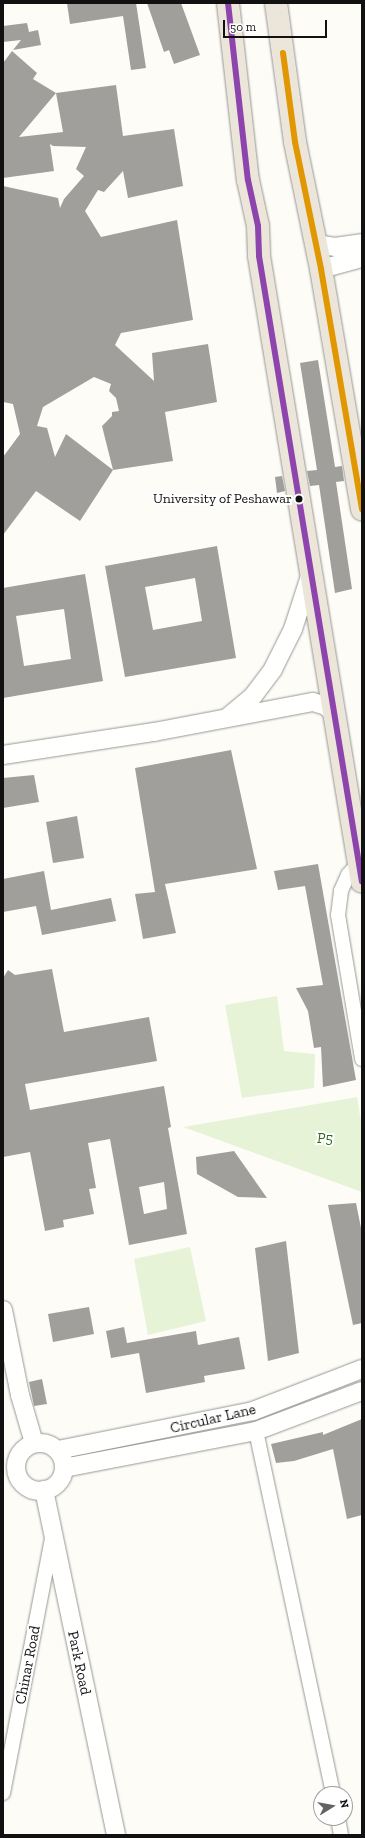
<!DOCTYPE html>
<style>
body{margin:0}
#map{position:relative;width:365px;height:1838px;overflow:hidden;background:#fdfcf7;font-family:"Zilla Slab",serif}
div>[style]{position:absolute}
.green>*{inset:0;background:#e7f3d7}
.building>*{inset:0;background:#a19f9c}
.roads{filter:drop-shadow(0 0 1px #979795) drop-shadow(0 0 1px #979795)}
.minor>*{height:14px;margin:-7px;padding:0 7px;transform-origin:7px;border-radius:7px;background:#fffffe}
.tertiary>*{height:18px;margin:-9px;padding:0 9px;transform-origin:9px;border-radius:9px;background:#fffffe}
.tertiary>.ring{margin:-9px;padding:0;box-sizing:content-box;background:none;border:18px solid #fffffe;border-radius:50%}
.trunk>*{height:22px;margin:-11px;padding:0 11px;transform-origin:11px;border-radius:11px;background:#ece5da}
.bus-1>*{height:6px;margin:-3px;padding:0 3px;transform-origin:3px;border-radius:3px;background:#8e44ad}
.bus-2>*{height:6px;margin:-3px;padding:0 3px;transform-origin:3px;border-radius:3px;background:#e09702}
.dots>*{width:11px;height:11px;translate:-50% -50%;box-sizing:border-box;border:2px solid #fff;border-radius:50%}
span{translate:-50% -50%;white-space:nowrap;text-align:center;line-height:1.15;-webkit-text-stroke:4px #fff;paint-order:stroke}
.bus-label{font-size:14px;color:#111}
.right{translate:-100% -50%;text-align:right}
.park-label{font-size:15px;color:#2f6b1f;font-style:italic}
.street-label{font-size:15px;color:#111}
.frame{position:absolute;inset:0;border:4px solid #111;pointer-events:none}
.north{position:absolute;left:313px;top:1786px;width:40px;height:40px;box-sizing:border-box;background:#fff;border:1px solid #a0a0a0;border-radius:50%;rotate:79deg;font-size:11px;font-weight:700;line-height:16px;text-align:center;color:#111}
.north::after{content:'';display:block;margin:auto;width:14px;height:18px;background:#646362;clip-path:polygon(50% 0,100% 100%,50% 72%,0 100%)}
.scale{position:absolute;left:223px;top:20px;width:104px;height:18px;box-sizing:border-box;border:2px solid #111;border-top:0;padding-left:5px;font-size:12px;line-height:14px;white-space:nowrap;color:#111;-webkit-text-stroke:3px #fff;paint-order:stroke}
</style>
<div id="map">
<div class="green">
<div style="clip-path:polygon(277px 996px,284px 1051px,315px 1054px,314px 1088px,242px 1098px,225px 1005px)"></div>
<div style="clip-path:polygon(357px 1097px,362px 1128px,362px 1192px,183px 1127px)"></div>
<div style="clip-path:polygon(190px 1247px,206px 1321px,148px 1335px,134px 1259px)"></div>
</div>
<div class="building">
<div style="clip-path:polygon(67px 3px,136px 3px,146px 68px,131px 70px,123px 16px,70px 24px)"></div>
<div style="clip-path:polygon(147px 3px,181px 3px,200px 55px,174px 64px,169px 50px,164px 52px)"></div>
<div style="clip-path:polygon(27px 23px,29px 32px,38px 30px,41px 45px,13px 50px,21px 40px,3px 42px,3px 26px)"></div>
<div style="clip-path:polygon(evenodd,12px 51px,37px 73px,33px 79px,56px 93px,116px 85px,123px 136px,174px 129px,183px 186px,128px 198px,123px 171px,104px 192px,98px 190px,85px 211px,101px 237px,177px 220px,193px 320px,121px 333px,115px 345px,154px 381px,152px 353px,208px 344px,217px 402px,165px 412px,173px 461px,113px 470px,80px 521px,36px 491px,3px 535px,3px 457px,20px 434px,13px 404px,3px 402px,3px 186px,58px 198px,60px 208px,64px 199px,84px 176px,76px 169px,86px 147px,53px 146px,50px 144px,54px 171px,3px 178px,3px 63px,12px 51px,56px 93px,63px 132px,19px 137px,56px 93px,12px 51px,94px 377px,111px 384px,109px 391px,116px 398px,119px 411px,112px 412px,112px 416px,102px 426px,113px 470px,66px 434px,55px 457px,47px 428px,37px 426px,43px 407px,94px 377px)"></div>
<div style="clip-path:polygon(318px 360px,335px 467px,342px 466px,344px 481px,336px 482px,352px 589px,335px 593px,319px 485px,310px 486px,307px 471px,317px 470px,300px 363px)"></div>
<div style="clip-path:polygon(282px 476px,285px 491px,277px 493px,275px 477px)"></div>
<div style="clip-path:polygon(evenodd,217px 546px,236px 658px,125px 677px,105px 566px,217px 546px,195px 578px,202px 621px,153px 630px,145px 587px,195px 578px)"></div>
<div style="clip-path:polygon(evenodd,85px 574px,103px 681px,3px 698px,3px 588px,85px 574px,64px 609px,71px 659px,24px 666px,16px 616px,64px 609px)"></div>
<div style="clip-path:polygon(231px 750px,257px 869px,165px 884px,176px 933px,143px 939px,135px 894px,155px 892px,135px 768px)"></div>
<div style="clip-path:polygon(34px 775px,39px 802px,3px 808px,3px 778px)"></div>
<div style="clip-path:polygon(77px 816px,84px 858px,53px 863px,46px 822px)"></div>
<div style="clip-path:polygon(318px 864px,356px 1080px,323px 1087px,321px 1047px,314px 1048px,308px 1011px,296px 988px,323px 985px,305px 886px,278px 890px,274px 871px)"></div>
<div style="clip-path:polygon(44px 871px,51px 910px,111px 898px,116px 921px,42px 935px,36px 906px,3px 912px,3px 879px)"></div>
<div style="clip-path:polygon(evenodd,52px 969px,64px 1032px,149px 1017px,157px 1061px,25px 1084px,30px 1110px,164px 1086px,171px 1127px,168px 1128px,187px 1234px,129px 1245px,110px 1139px,88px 1143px,96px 1188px,89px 1189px,94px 1214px,63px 1220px,64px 1227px,45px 1231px,30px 1152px,3px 1157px,3px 978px,8px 970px,15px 975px,52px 969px,164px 1182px,167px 1209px,144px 1214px,139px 1187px,164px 1182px)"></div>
<div style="clip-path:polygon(234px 1151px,267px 1198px,238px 1197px,197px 1174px,196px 1157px)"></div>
<div style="clip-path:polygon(356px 1203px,362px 1233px,362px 1323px,353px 1325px,328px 1205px)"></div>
<div style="clip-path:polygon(286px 1241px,299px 1353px,268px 1361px,255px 1248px)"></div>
<div style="clip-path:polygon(89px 1307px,94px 1334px,53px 1342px,48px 1314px)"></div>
<div style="clip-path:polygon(124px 1327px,127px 1343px,196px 1331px,198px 1345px,239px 1337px,245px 1369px,204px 1376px,205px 1382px,146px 1393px,139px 1353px,111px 1358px,106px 1331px)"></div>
<div style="clip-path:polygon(42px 1379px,47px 1404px,34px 1406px,29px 1382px)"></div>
<div style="clip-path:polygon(362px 1419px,362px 1515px,347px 1519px,333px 1449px,294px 1461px,276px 1463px,271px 1444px,323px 1432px,323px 1435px)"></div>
</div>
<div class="roads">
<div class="minor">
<div style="left:359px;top:863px;width:16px;rotate:133deg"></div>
<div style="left:348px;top:875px;width:17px;rotate:114deg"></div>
<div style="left:341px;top:891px;width:24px;rotate:97deg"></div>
<div style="left:338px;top:915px;width:146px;rotate:80.5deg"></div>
<div style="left:256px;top:1431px;width:371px;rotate:78deg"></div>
<div style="left:3px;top:1793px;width:260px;rotate:-79.1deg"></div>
<div style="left:338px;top:1818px;width:17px;rotate:80deg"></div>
</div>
<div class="tertiary">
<div style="left:316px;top:244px;width:19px;rotate:9deg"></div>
<div style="left:335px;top:247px;width:27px;rotate:-8deg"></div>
<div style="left:321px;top:269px;width:42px;rotate:-15deg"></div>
<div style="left:228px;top:717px;width:33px;rotate:-40deg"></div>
<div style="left:253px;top:696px;width:34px;rotate:-53deg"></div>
<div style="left:273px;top:669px;width:45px;rotate:-63.4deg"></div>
<div style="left:293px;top:629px;width:56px;rotate:-72.2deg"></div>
<div style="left:3px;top:755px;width:153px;rotate:-8.7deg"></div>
<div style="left:154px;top:732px;width:162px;rotate:-10.7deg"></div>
<div style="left:313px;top:702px;width:14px;rotate:17deg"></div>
<div style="left:326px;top:706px;width:10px;rotate:45deg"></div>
<div style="left:3px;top:1310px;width:87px;rotate:78.7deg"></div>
<div style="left:20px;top:1395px;width:50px;rotate:73.7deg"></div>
<div class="ring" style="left:16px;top:1443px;width:30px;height:30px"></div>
<div style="left:58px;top:1450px;width:199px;rotate:-11.3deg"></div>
<div style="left:253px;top:1411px;width:117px;rotate:-21.1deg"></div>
<div style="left:64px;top:1468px;width:196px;rotate:-10.9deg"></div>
<div style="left:256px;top:1431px;width:113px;rotate:-20.7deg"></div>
<div style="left:44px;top:1490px;width:352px;rotate:78.2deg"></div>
</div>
<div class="trunk">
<div style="left:228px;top:3px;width:178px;rotate:83.6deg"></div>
<div style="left:248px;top:180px;width:47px;rotate:77.7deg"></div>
<div style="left:258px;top:226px;width:30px;rotate:88deg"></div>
<div style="left:259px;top:256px;width:634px;rotate:80.66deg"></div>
<div style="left:276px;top:3px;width:140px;rotate:82.2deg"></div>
<div style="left:295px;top:142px;width:130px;rotate:78.4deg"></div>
<div style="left:321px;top:269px;width:244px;rotate:80.3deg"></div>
</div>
</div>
<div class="bus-1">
<div style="left:228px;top:3px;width:178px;rotate:83.6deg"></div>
<div style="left:248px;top:180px;width:47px;rotate:77.7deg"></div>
<div style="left:258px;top:226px;width:30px;rotate:88deg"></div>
<div style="left:259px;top:256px;width:634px;rotate:80.66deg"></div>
</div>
<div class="bus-2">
<div style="left:283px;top:53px;width:90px;rotate:82.3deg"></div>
<div style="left:295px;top:142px;width:130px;rotate:78.4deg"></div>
<div style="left:321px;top:269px;width:244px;rotate:80.3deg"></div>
</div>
<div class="dots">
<div style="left:299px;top:499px;background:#111"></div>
</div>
<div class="bus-label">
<span class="right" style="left:292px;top:499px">University of Peshawar</span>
</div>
<div class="park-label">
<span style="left:325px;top:1139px">P5</span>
</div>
<div class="street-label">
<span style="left:213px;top:1419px;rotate:-13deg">Circular Lane</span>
<span style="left:79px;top:1663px;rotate:78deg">Park Road</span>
<span style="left:28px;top:1665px;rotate:-79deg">Chinar Road</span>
</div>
<div class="frame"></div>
<div class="north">N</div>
<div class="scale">50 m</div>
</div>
